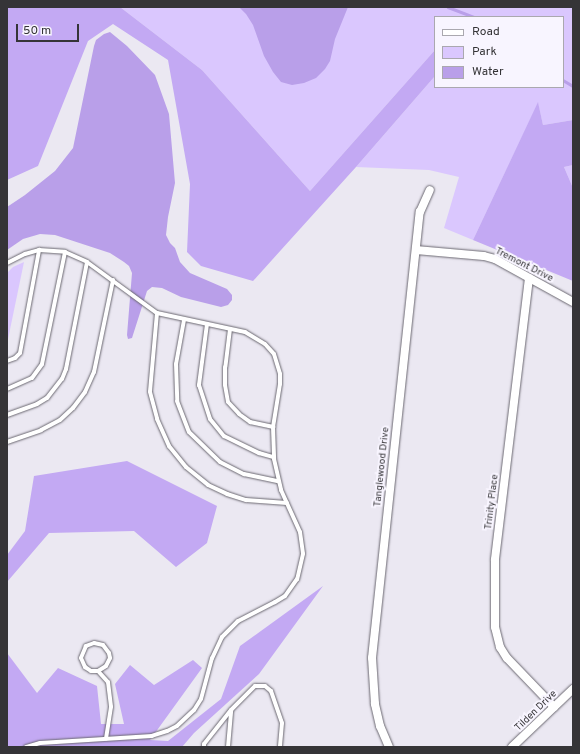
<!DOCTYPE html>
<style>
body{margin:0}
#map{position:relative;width:580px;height:754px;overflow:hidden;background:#ebe8f2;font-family:Overpass,sans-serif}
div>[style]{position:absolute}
.green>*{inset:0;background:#dac7fe}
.forest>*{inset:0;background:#c3a9f3}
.water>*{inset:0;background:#b99fe9}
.stream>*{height:2.5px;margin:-1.25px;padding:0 1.25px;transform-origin:1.25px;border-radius:1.25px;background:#b99fe9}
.roads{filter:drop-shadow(0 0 1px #6b6871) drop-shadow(0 0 1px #6b6871)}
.service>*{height:4px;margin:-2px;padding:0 2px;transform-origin:2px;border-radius:2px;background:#fff}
.minor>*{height:8px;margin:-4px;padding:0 4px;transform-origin:4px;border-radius:4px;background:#fff}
span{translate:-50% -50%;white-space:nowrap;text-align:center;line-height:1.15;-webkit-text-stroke:4px #f8f5ff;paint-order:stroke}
.street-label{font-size:10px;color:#353437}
.frame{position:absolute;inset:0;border:8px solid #353437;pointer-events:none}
.legend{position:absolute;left:434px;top:16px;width:130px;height:72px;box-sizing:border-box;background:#f8f5ff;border:1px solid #aaa8af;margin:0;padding:5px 7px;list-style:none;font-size:12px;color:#353437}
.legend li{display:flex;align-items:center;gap:8px;height:20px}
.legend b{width:20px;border:1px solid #aaa8af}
.scale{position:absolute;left:16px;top:24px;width:63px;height:18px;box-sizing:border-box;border:2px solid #353437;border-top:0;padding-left:5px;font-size:12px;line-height:14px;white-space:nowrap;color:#353437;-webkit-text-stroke:3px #f8f5ff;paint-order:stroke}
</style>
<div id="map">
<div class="green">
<div style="clip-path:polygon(120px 7px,573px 7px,573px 120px,543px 125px,538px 103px,473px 240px,444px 228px,459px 177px,429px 170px,356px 167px,435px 76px,435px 87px,563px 87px,563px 17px,435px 17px,435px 50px,310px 191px,202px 70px)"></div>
<div style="clip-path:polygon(573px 165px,573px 188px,564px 167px)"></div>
<div style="clip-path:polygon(24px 262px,7px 344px,7px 273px,13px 267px)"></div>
</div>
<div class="forest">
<div style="clip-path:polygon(7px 7px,120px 7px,202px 70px,310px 191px,435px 50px,435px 76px,356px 167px,253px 281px,201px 266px,187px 252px,190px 184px,168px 60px,113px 24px,88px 41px,38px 166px,7px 180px)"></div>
<div style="clip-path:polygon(538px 102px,543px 125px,573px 120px,573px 165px,564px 167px,573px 188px,573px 281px,473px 240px)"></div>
<div style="clip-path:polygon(127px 461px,217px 506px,207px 543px,176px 567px,134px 531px,49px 533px,7px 582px,7px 555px,25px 531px,34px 476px)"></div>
<div style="clip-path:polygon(323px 586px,259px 674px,194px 733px,182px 747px,7px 747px,7px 653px,37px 693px,58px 668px,97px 686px,101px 724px,124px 724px,115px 684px,130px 665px,154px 685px,193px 660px,202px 668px,150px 740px,168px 741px,221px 699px,240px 646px)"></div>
</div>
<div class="water">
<div style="clip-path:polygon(239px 7px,348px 7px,335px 39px,330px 61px,325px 69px,316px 78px,304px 83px,292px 85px,281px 82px,273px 72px,264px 56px,253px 25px,246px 14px)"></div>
<div style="clip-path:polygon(110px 32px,127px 46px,155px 75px,169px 114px,175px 183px,168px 217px,166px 235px,170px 243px,175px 248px,180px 262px,190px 273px,227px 289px,232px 295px,232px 300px,228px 305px,221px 307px,181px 297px,162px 288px,152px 287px,147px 291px,132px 338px,128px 339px,127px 335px,132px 273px,129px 266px,124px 262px,110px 253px,55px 235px,40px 234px,23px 239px,7px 250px,7px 207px,25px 195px,55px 171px,73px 148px,94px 46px,96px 40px,104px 34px)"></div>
</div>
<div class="stream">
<div style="left:448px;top:7px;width:28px;rotate:21deg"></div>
<div style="left:563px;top:80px;width:12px;rotate:31deg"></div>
</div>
<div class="roads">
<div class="service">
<div style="left:7px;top:263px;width:20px;rotate:-27deg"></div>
<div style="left:25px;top:254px;width:15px;rotate:-16deg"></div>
<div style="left:39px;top:250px;width:26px;rotate:4deg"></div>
<div style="left:65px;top:252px;width:24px;rotate:24deg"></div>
<div style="left:87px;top:262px;width:87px;rotate:36.1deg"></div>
<div style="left:157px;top:313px;width:90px;rotate:12.2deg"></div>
<div style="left:245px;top:332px;width:23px;rotate:31deg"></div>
<div style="left:265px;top:344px;width:13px;rotate:48deg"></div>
<div style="left:274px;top:354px;width:21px;rotate:73deg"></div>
<div style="left:280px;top:374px;width:10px;rotate:90deg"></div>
<div style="left:280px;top:384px;width:44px;rotate:99.2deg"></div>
<div style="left:273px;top:427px;width:32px;rotate:88deg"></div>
<div style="left:274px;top:459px;width:32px;rotate:77deg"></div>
<div style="left:281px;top:490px;width:46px;rotate:65.7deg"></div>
<div style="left:300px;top:532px;width:22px;rotate:82deg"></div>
<div style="left:303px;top:554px;width:26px;rotate:103deg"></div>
<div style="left:297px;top:579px;width:21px;rotate:125deg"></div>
<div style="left:285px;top:596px;width:12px;rotate:149deg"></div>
<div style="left:275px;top:602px;width:42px;rotate:152.8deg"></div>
<div style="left:238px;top:621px;width:23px;rotate:135deg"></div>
<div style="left:222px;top:637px;width:23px;rotate:115deg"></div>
<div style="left:212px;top:658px;width:42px;rotate:105deg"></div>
<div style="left:201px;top:699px;width:13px;rotate:122deg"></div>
<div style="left:194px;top:710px;width:23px;rotate:137deg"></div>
<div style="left:177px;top:726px;width:11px;rotate:153deg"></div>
<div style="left:167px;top:731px;width:16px;rotate:162deg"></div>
<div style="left:152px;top:736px;width:112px;rotate:176.4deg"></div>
<div style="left:40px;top:743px;width:15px;rotate:164deg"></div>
<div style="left:157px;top:313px;width:79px;rotate:95.1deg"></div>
<div style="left:150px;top:392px;width:28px;rotate:75deg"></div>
<div style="left:157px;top:419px;width:30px;rotate:66deg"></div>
<div style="left:169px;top:446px;width:27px;rotate:51deg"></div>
<div style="left:186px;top:467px;width:28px;rotate:39deg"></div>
<div style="left:208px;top:485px;width:21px;rotate:25deg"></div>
<div style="left:227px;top:494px;width:20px;rotate:18deg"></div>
<div style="left:246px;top:500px;width:41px;rotate:4.2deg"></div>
<div style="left:184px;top:320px;width:45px;rotate:100.3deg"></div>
<div style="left:176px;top:364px;width:37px;rotate:88deg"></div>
<div style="left:177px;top:401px;width:33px;rotate:69deg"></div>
<div style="left:189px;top:432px;width:43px;rotate:44.1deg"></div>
<div style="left:220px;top:462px;width:27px;rotate:27deg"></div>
<div style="left:244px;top:474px;width:35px;rotate:12deg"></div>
<div style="left:207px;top:324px;width:62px;rotate:97.5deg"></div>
<div style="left:199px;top:385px;width:36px;rotate:72deg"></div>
<div style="left:210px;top:419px;width:22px;rotate:51deg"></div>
<div style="left:224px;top:436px;width:39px;rotate:26deg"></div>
<div style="left:259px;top:453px;width:15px;rotate:16deg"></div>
<div style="left:230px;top:329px;width:38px;rotate:97deg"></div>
<div style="left:225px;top:367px;width:18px;rotate:90deg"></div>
<div style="left:225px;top:385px;width:17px;rotate:80deg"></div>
<div style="left:228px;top:402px;width:16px;rotate:47deg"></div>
<div style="left:239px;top:414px;width:14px;rotate:36deg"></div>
<div style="left:250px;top:422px;width:24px;rotate:12deg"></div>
<div style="left:7px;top:361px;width:9px;rotate:-21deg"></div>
<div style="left:15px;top:358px;width:7px;rotate:-45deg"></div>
<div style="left:20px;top:353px;width:105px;rotate:-79.5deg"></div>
<div style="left:7px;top:389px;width:27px;rotate:-24deg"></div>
<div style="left:32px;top:378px;width:17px;rotate:-54deg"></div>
<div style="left:42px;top:364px;width:114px;rotate:-78.4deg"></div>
<div style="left:7px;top:415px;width:32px;rotate:-20deg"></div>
<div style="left:37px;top:404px;width:12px;rotate:-31deg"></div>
<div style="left:47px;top:398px;width:24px;rotate:-52deg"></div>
<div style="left:62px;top:379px;width:11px;rotate:-68deg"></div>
<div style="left:66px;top:369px;width:109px;rotate:-78.9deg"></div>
<div style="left:7px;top:442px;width:36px;rotate:-19deg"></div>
<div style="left:41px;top:430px;width:21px;rotate:-28deg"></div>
<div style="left:60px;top:420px;width:18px;rotate:-43deg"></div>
<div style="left:73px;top:408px;width:20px;rotate:-53deg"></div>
<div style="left:85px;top:392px;width:22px;rotate:-66deg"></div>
<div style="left:94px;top:372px;width:94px;rotate:-78.3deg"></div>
<div style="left:98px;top:671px;width:9px;rotate:-32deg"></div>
<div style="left:106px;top:666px;width:9px;rotate:-63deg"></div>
<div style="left:110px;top:658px;width:5px;rotate:-101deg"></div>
<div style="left:109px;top:653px;width:10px;rotate:-127deg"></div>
<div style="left:103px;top:645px;width:9px;rotate:-167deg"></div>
<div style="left:94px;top:643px;width:9px;rotate:159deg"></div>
<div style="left:86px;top:646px;width:13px;rotate:113deg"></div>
<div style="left:81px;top:658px;width:10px;rotate:66deg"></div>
<div style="left:85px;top:667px;width:7px;rotate:34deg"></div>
<div style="left:91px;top:671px;width:7px"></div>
<div style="left:98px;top:671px;width:15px;rotate:48deg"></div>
<div style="left:108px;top:682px;width:25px;rotate:83deg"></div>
<div style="left:111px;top:707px;width:32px;rotate:99deg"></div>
<div style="left:204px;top:747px;width:3px;rotate:-90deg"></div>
<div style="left:204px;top:744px;width:43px;rotate:-51.5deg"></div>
<div style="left:231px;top:710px;width:34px;rotate:-45deg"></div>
<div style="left:255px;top:686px;width:10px"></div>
<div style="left:265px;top:686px;width:8px;rotate:40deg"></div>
<div style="left:271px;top:691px;width:34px;rotate:71deg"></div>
<div style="left:282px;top:723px;width:24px;rotate:95deg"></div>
<div style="left:228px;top:747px;width:37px;rotate:-85deg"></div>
</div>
<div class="minor">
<div style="left:416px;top:250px;width:68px;rotate:5deg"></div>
<div style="left:484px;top:256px;width:11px;rotate:15deg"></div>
<div style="left:495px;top:259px;width:89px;rotate:28.9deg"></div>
<div style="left:529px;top:278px;width:284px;rotate:96.9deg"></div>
<div style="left:495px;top:560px;width:67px;rotate:90deg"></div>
<div style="left:495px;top:627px;width:21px;rotate:76deg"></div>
<div style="left:500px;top:647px;width:13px;rotate:58deg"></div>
<div style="left:507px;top:658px;width:68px;rotate:46.2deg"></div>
<div style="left:389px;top:747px;width:23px;rotate:-113deg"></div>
<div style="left:380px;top:726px;width:23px;rotate:-103deg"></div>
<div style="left:375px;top:704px;width:46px;rotate:-93.7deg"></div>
<div style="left:372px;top:658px;width:449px;rotate:-83.9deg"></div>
<div style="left:420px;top:212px;width:24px;rotate:-66deg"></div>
<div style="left:512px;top:747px;width:84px;rotate:-43.6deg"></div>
</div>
</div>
<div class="street-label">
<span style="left:524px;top:265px;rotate:27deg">Tremont Drive</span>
<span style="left:382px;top:467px;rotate:-84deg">Tanglewood Drive</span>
<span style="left:492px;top:502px;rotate:-83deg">Trinity Place</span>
<span style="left:536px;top:711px;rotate:-44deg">Tilden Drive</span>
</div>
<div class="frame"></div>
<ul class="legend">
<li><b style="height:5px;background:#fff"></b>Road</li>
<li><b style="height:11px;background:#dac7fe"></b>Park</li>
<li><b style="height:11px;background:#b99fe9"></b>Water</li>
</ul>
<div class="scale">50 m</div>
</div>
